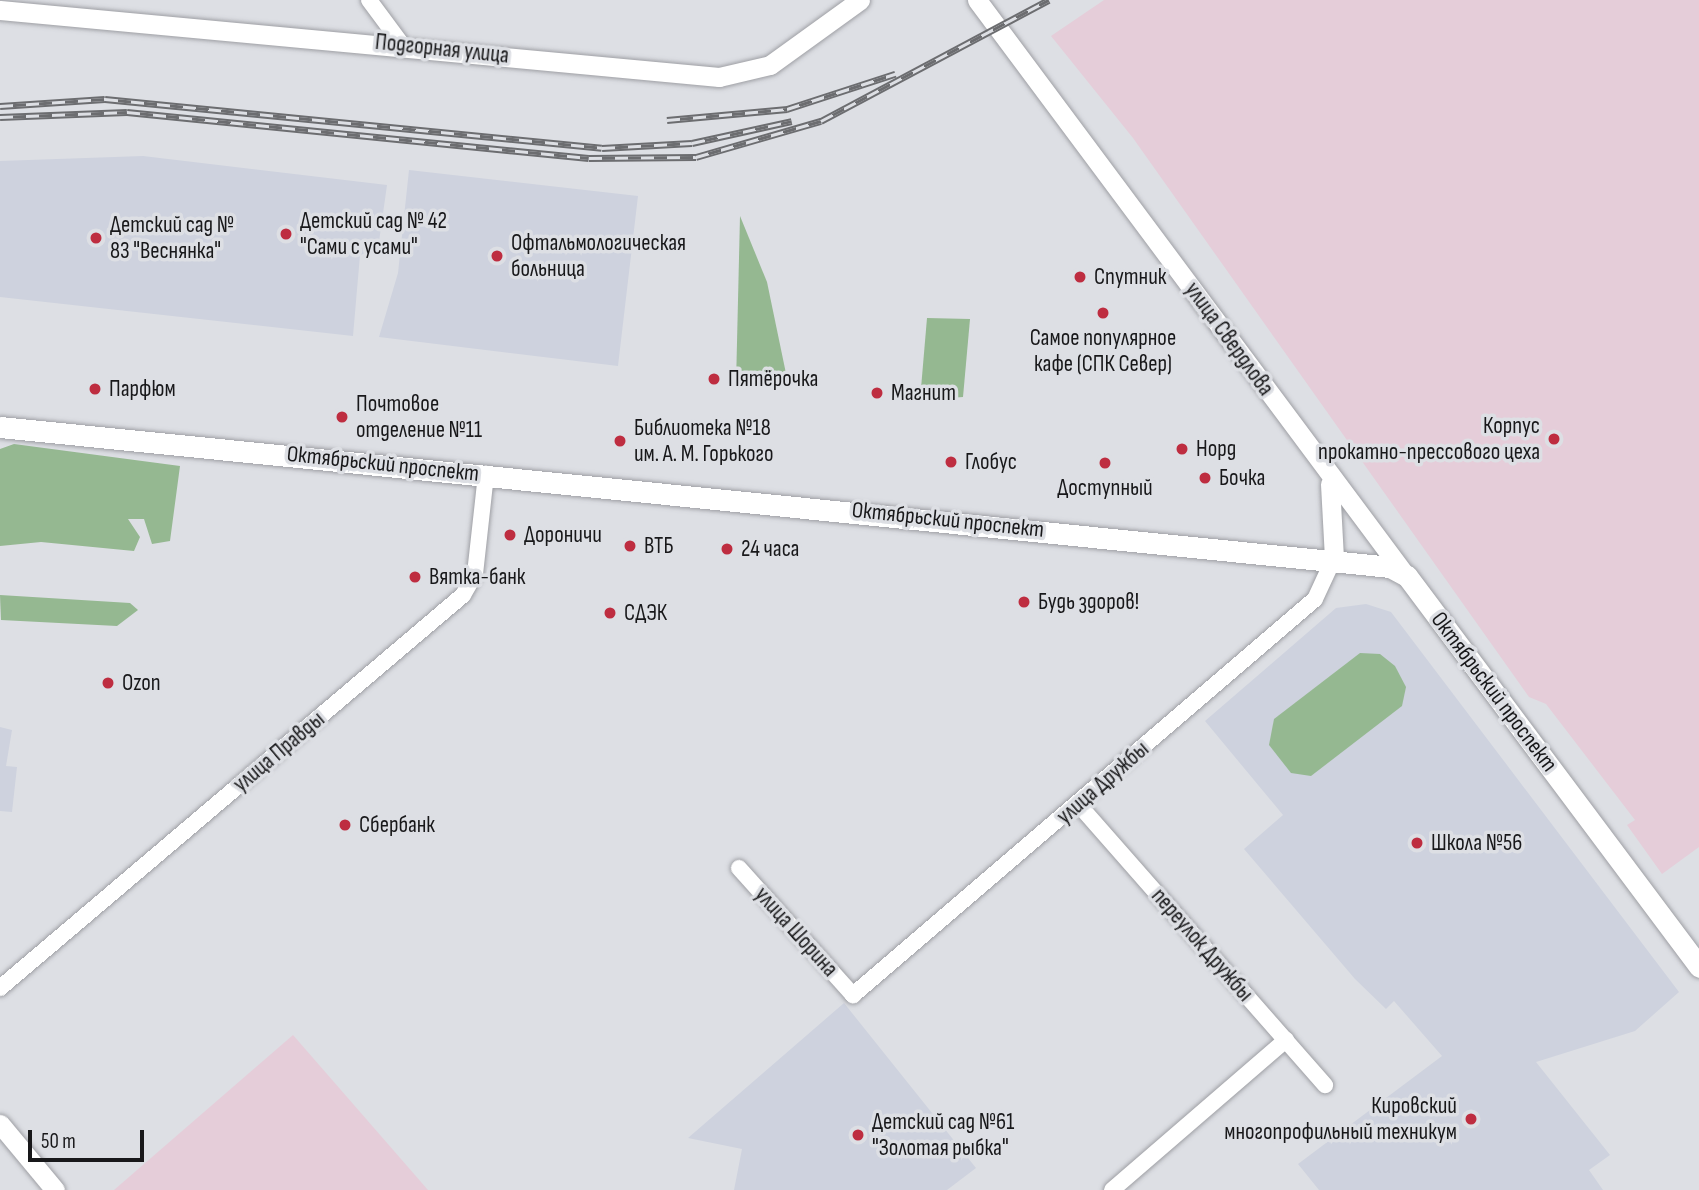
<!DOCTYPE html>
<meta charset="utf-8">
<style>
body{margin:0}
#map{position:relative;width:1699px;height:1190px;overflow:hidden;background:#dddfe4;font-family:"Sofia Sans Condensed",sans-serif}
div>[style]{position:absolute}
.industrial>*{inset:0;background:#e5cdd9}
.built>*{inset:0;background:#ced2de}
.green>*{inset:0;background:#95b891}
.roads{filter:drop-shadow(0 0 2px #9e9fa4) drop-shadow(0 0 2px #9e9fa4)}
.minor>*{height:16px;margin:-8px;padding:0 8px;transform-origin:8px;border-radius:8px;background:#fff}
.tertiary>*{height:19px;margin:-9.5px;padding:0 9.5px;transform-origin:9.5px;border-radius:9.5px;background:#fff}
.secondary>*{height:21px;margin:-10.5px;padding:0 10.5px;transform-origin:10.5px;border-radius:10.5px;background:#fff}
.rail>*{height:7px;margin-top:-3.5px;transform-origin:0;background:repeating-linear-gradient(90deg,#dddfe4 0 13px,#6c6d70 0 26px);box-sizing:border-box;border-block:2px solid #6c6d70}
.dots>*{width:19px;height:19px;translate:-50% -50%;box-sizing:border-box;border:4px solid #dddfe4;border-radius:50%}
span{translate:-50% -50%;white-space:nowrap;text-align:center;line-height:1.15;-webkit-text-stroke:7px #dddfe4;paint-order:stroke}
.street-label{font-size:23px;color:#18181a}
.poi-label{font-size:23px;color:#18181a}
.left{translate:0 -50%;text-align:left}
.right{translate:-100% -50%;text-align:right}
.scale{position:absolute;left:28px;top:1130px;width:116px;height:32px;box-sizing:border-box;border:4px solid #18181a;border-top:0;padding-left:9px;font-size:21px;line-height:24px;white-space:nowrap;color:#18181a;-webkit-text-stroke:5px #dddfe4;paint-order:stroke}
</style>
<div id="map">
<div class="industrial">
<div style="clip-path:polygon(1104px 0,1699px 0,1699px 847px,1662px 874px,1627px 825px,1635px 820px,1546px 704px,1529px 697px,1133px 138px,1051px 36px)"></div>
<div style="clip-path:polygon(293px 1035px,428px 1190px,114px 1190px)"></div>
</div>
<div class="built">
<div style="clip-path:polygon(143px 156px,387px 185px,378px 249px,360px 255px,353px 336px,0 297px,0 161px)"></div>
<div style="clip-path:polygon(409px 170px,638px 196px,618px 366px,379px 337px,398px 273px)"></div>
<div style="clip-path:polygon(1366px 604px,1391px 612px,1679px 992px,1635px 1031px,1536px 1062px,1610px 1155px,1589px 1170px,1603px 1190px,1319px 1190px,1298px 1164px,1442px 1056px,1394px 1001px,1386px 1009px,1355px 979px,1244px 849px,1283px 815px,1205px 721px,1336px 608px)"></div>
<div style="clip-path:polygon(0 727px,12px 730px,6px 766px,17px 767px,12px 812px,0 811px)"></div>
<div style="clip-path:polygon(844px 1003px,976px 1168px,947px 1190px,734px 1190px,742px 1149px,688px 1138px)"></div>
</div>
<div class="green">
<div style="clip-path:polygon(740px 216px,767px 282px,789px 388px,736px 385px)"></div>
<div style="clip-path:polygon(927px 318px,970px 319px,963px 397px,920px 400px)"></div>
<div style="clip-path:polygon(14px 444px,180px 466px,170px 541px,152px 544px,144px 519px,128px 519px,140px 537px,134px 551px,41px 542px,0 546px,0 449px)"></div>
<div style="clip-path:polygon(0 595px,130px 603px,138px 610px,117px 626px,1px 620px)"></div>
<div style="clip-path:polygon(1360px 653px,1380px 654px,1395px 666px,1406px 687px,1402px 706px,1311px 776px,1291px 773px,1269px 745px,1274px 719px)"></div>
</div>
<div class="roads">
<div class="minor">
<div style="left:369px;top:0;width:57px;rotate:53.5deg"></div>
<div style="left:1079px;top:805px;width:373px;rotate:48.7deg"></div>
<div style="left:739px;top:868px;width:171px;rotate:48.1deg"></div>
<div style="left:853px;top:995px;width:608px;rotate:-40.6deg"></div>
<div style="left:1315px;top:599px;width:45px;rotate:-65.1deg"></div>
<div style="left:0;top:988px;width:607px;rotate:-40.32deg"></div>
<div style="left:463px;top:595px;width:24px;rotate:-60deg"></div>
<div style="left:475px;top:574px;width:101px;rotate:-83.7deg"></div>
<div style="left:1112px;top:1190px;width:230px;rotate:-40.8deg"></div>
</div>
<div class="tertiary">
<div style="left:977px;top:0;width:718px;rotate:53.32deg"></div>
<div style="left:0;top:10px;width:722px;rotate:5.32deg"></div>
<div style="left:719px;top:77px;width:52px;rotate:-13.2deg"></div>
<div style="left:770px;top:65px;width:111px;rotate:-35.8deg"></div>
<div style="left:1330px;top:484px;width:74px;rotate:86.9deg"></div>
<div style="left:0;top:1124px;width:86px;rotate:50.2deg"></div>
</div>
<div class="secondary">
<div style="left:0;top:427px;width:1397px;rotate:5.75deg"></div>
<div style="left:1390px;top:567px;width:19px;rotate:28deg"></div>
<div style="left:1407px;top:576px;width:488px;rotate:53.2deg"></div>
</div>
</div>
<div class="rail">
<div style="left:0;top:106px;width:105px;rotate:-3.8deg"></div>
<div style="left:105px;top:99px;width:499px;rotate:5.6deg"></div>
<div style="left:602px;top:148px;width:90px;rotate:-3.2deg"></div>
<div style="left:692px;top:143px;width:102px;rotate:-12.4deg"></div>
<div style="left:0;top:117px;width:127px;rotate:-2.3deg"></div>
<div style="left:127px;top:112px;width:464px;rotate:5.7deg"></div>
<div style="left:589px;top:158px;width:107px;rotate:-0.5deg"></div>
<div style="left:696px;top:157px;width:130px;rotate:-16.1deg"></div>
<div style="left:821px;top:121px;width:258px;rotate:-28deg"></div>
<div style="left:667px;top:120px;width:121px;rotate:-5.2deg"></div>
<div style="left:787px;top:109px;width:114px;rotate:-18deg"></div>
</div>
<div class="dots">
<div style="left:286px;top:234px;background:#be2d40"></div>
<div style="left:96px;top:238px;background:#be2d40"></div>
<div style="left:497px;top:256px;background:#be2d40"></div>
<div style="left:1080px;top:277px;background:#be2d40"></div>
<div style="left:1103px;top:313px;background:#be2d40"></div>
<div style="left:714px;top:379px;background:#be2d40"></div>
<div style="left:95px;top:389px;background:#be2d40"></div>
<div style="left:877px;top:393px;background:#be2d40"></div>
<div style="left:342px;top:417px;background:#be2d40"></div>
<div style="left:1554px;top:439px;background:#be2d40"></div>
<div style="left:620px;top:441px;background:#be2d40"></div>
<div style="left:1182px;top:449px;background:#be2d40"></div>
<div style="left:951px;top:462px;background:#be2d40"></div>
<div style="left:1105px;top:463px;background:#be2d40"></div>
<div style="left:1205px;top:478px;background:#be2d40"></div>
<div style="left:510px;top:535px;background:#be2d40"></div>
<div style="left:630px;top:546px;background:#be2d40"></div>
<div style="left:727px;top:549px;background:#be2d40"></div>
<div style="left:415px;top:577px;background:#be2d40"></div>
<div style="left:1024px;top:602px;background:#be2d40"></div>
<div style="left:610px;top:613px;background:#be2d40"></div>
<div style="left:108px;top:683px;background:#be2d40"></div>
<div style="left:345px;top:825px;background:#be2d40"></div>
<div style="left:1417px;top:843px;background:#be2d40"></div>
<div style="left:1471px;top:1119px;background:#be2d40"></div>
<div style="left:858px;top:1135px;background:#be2d40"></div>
</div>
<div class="street-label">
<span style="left:442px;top:49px;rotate:6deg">Подгорная улица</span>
<span style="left:1229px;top:339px;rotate:54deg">улица Свердлова</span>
<span style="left:383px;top:464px;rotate:6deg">Октябрьский проспект</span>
<span style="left:948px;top:520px;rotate:6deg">Октябрьский проспект</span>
<span style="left:1494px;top:692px;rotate:53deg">Октябрьский проспект</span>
<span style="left:279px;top:752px;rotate:-40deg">улица Правды</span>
<span style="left:1103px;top:783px;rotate:-41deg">улица Дружбы</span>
<span style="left:796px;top:932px;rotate:48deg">улица Шорина</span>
<span style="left:1202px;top:945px;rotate:49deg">переулок Дружбы</span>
</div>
<div class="poi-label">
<span class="left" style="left:300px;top:234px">Детский сад № 42<br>"Сами с усами"</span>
<span class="left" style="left:110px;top:238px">Детский сад №<br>83 "Веснянка"</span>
<span class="left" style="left:511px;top:256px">Офтальмологическая<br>больница</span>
<span class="left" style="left:1094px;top:277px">Спутник</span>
<span style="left:1103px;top:351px">Самое популярное<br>кафе (СПК Север)</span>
<span class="left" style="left:728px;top:379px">Пятёрочка</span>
<span class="left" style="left:109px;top:389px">Парфюм</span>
<span class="left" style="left:891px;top:393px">Магнит</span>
<span class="left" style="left:356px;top:417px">Почтовое<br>отделение №11</span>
<span class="right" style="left:1540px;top:439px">Корпус<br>прокатно-прессового цеха</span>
<span class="left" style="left:634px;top:441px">Библиотека №18<br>им. А. М. Горького</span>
<span class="left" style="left:1196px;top:449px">Норд</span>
<span class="left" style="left:965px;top:462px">Глобус</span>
<span class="left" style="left:1219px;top:478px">Бочка</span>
<span style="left:1105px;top:488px">Доступный</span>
<span class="left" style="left:524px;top:535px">Дороничи</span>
<span class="left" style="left:644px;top:546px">ВТБ</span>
<span class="left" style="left:741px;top:549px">24 часа</span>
<span class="left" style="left:429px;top:577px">Вятка-банк</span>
<span class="left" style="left:1038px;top:602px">Будь здоров!</span>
<span class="left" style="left:624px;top:613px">СДЭК</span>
<span class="left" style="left:122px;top:683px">Ozon</span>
<span class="left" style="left:359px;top:825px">Сбербанк</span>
<span class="left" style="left:1431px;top:843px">Школа №56</span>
<span class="right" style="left:1457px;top:1119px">Кировский<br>многопрофильный техникум</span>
<span class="left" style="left:872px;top:1135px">Детский сад №61<br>"Золотая рыбка"</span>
</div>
<div class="scale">50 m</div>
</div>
